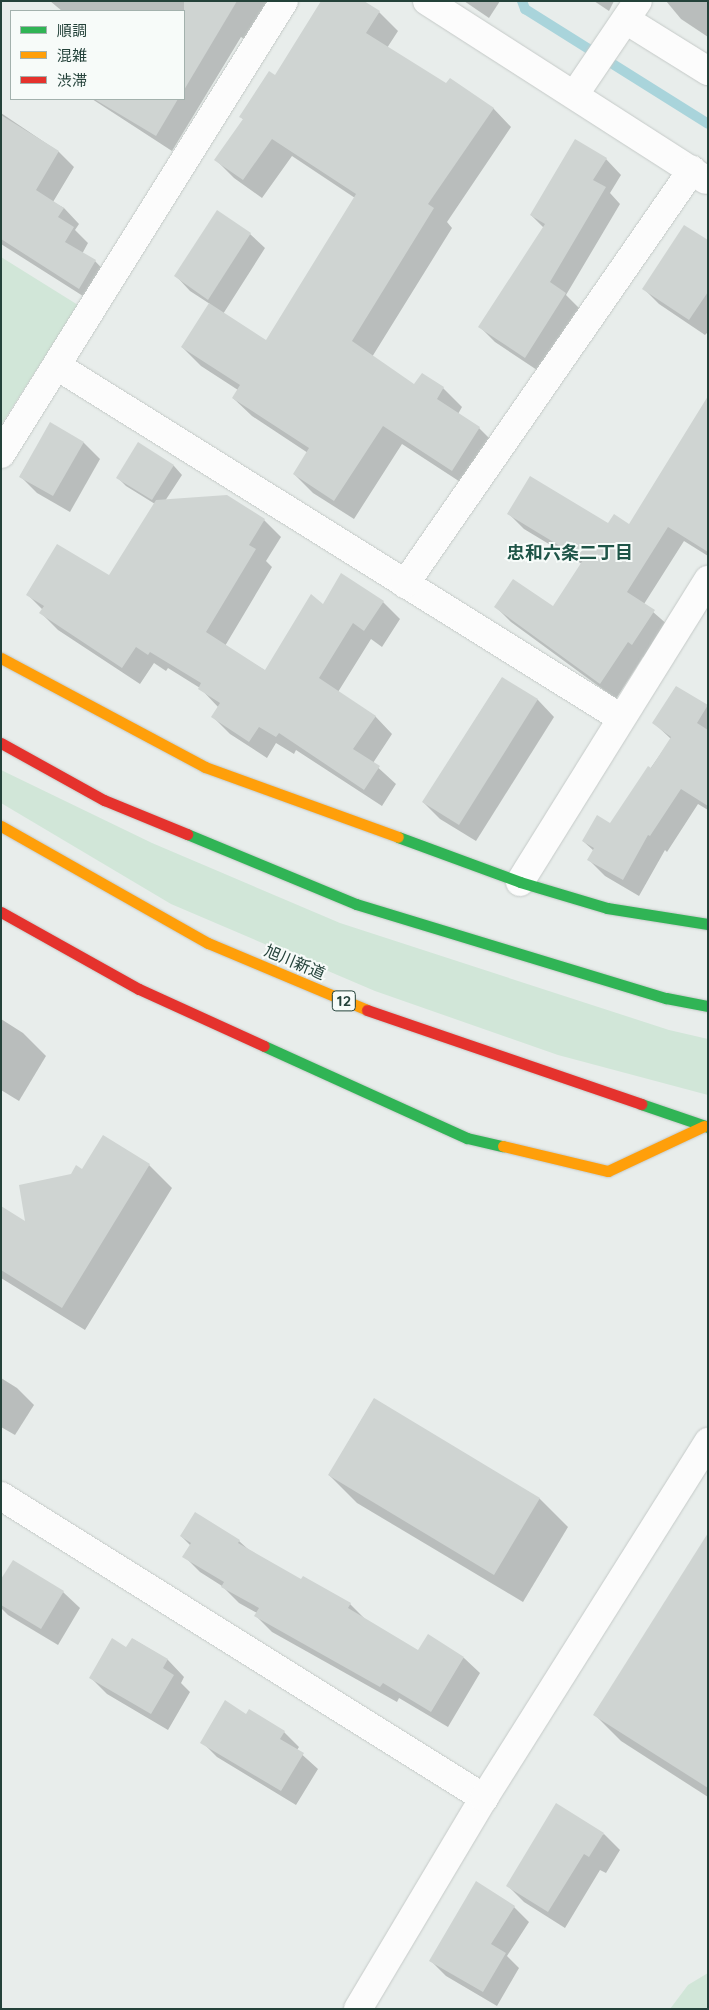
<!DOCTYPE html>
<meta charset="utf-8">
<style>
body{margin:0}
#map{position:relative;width:709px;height:2010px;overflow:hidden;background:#e8edeb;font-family:Quicksand,"Noto Sans JP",sans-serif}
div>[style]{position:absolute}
.green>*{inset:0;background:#d1e6d8}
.shadow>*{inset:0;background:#0003}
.stream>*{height:10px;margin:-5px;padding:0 5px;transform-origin:5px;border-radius:5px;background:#a9d4db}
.building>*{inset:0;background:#cfd4d2}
.roads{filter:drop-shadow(0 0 1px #c5cac8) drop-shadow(0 0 1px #c5cac8)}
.street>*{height:28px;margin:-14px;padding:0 14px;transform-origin:14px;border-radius:14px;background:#fcfcfc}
.fast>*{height:11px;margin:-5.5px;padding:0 5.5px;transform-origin:5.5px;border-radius:5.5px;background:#30b455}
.slow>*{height:11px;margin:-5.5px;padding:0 5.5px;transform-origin:5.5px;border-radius:5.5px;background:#ff9f0a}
.jam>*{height:11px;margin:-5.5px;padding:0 5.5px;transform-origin:5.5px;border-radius:5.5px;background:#e5322d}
span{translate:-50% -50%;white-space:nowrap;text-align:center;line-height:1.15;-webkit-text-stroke:4px #f7fbf9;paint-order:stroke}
.shield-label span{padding:1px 4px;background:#f7fbf9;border:1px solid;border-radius:4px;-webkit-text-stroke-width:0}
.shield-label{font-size:15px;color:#24423a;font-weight:700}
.street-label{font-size:16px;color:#24423a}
.neighbourhood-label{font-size:18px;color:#1f5548;font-weight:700}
.frame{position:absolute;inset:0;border:2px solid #24423a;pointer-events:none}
.legend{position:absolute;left:10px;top:10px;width:175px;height:90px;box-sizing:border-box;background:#f7fbf9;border:1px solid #a3b1ad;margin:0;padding:6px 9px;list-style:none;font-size:15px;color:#24423a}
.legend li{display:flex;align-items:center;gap:10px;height:25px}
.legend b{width:25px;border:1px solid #a3b1ad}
</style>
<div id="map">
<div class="green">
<div style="clip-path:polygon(1px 257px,78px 305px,1px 425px)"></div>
<div style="clip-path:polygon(1px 770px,152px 843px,340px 923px,669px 1030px,708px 1039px,708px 1095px,558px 1055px,375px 991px,171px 904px,1px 803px)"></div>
<div style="clip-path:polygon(708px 1973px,708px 2009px,670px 2009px,688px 1985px)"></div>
</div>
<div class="shadow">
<div style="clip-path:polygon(50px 1px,270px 1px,252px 44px,241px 37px,172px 151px,92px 99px,184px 99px,184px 11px,62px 11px)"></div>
<div style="clip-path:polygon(464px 1px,500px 1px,489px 18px)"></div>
<div style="clip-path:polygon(594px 1px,614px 1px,609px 11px)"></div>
<div style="clip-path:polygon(666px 1px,708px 1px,708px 37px,681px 19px)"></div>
<div style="clip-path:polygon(379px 12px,398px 31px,387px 48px,447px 85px,493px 108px,511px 127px,447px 222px,452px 228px,372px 357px,414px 386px,443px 388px,462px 407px,458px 414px,479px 428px,498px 447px,471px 489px,402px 444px,354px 519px,313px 493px,294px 474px,308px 453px,252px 416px,233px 398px,238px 390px,201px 366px,182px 347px,210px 304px,190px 291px,176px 276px,250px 234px,265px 248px,223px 314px,266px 342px,355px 198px,292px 156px,262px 198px,234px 178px,216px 160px,244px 120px,241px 117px,275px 77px)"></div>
<div style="clip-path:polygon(1px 113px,59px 152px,74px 167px,53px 202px,64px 208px,79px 224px,75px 230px,88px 243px,82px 254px,95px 261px,110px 277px,94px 303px,1px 244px)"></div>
<div style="clip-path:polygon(606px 159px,621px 175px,610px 193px,620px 204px,566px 295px,580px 309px,540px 372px,495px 342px,480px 327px,544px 228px,531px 215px)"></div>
<div style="clip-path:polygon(708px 242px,708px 332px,705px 335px,659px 304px,644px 289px)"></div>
<div style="clip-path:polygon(51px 424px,84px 443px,100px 459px,70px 512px,37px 493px,20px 476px)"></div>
<div style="clip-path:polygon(708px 430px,708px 556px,684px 541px,644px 604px,669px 626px,648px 659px,643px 657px,616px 699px,511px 622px,496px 607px,554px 608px,582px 564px,524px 529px,509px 514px,630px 525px)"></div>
<div style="clip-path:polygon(138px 444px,174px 466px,182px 475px,165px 501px,264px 520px,281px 537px,266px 561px,272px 567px,225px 646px,266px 671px,323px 605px,383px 602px,400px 619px,382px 647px,371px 639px,338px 692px,375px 716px,392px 734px,373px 763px,396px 784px,382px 806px,296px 750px,294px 754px,276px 743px,267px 758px,230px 734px,213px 717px,219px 708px,200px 688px,168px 668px,166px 671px,154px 663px,140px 684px,58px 630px,41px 613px,43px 610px,28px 595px,109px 577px,155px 504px,126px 486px,118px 478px)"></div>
<div style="clip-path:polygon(502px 678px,538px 700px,554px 717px,476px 841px,440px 819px,423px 802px)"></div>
<div style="clip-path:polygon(676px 687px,708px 706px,708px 810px,698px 804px,667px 852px,665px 850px,639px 896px,605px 876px,589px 860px,594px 851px,583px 841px,611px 825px,671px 739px,654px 723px)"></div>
<div style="clip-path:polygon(1px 1019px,23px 1033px,46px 1056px,19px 1101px,1px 1090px)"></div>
<div style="clip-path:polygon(149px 1165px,172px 1188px,85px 1330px,1px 1278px,1px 1208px,27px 1224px,72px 1175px,82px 1171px)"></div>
<div style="clip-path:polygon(1px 1378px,17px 1388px,34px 1405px,15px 1435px,1px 1427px)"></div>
<div style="clip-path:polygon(374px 1399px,540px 1499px,568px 1527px,523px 1602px,357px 1503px,329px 1475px)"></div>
<div style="clip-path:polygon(181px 1536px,239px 1541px,249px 1550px,302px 1581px,350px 1604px,366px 1620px,419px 1652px,464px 1658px,480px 1673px,448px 1727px,399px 1698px,397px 1702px,272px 1632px,256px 1616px,257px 1613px,239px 1603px,222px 1586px,200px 1572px,184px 1556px,191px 1546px)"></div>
<div style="clip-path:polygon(708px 1547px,708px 1797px,621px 1741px,594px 1714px)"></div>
<div style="clip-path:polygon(1px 1581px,63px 1592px,80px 1608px,58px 1645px,8px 1615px,1px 1608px)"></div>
<div style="clip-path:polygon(133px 1639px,168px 1660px,184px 1677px,181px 1683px,190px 1692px,168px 1730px,107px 1694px,90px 1677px,127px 1649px)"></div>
<div style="clip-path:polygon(284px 1732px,299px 1747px,297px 1750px,318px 1769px,296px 1805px,217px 1757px,202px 1742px)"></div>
<div style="clip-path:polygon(604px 1834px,620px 1850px,606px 1873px,600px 1870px,565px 1928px,524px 1902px,508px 1886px)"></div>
<div style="clip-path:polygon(477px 1883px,514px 1907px,529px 1922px,507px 1956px,519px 1968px,497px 2006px,446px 1976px,431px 1961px)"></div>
</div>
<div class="stream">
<div style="left:522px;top:1px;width:9px;rotate:69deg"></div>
<div style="left:525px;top:9px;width:216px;rotate:32.1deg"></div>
</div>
<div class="building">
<div style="clip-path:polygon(184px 1px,237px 1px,184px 90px)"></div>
<div style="clip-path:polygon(321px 1px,364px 1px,380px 11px,366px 33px,446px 83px,450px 78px,494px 108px,428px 204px,434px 208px,352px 341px,414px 384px,422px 373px,444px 387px,437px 399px,480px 427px,452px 471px,383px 426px,334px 501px,293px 474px,309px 448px,232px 398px,240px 385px,181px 347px,209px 303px,266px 340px,356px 194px,272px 139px,243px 180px,214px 160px,243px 119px,239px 117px,269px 71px,275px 75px)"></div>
<div style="clip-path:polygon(94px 99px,178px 99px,156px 136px)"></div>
<div style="clip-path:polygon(1px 115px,59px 151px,36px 190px,64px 208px,58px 217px,74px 227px,65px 242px,96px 260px,79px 289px,1px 239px)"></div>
<div style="clip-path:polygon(575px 139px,607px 158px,593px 180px,606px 187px,550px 282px,566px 293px,525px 358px,478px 327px,545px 224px,530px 215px)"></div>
<div style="clip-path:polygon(217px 210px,251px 233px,208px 300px,174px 276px)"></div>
<div style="clip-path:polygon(684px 225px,708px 240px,708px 292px,689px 320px,642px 289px)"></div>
<div style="clip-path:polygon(708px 396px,708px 552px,668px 527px,627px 592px,655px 610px,632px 645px,628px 642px,600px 684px,494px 607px,513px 579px,553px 606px,583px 560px,507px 514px,530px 476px,608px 523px,614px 514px,629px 524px)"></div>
<div style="clip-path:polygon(50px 422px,84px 442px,53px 496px,19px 477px)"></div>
<div style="clip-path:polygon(138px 442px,174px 465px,152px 500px,116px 478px)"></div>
<div style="clip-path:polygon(227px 495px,265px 519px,249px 545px,256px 549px,206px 632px,265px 670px,311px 594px,323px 604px,341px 573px,384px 601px,364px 631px,353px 623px,319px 678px,376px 716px,353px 749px,380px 766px,364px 790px,279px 733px,276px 737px,259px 727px,249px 742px,211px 717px,220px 703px,198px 689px,201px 683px,150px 652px,148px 655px,136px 647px,122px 668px,39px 613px,44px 606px,26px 595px,57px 544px,109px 575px,156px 500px)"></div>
<div style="clip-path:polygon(502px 677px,538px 699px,459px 825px,422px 802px)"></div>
<div style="clip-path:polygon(676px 686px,708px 705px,697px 723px,708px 730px,708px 806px,681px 789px,650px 836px,648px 835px,623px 880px,587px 860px,594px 848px,582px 841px,597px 815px,610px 823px,648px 766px,651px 768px,671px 737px,652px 723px)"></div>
<div style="clip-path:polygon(103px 1135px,150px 1164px,62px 1308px,1px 1270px,1px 1206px,25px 1221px,19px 1185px,71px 1174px,76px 1165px,82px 1169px)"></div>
<div style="clip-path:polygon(374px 1398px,540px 1498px,494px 1575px,328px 1475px)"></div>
<div style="clip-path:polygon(195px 1512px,240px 1540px,238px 1543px,301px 1579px,303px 1576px,351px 1603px,348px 1608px,418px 1650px,428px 1634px,464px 1657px,431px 1712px,383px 1683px,380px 1687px,254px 1616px,259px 1608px,221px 1587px,224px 1582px,182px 1557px,191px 1543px,180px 1536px)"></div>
<div style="clip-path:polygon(708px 1533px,708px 1788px,593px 1715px)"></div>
<div style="clip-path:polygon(13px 1560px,64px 1591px,41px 1629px,1px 1605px,1px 1579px)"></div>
<div style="clip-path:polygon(112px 1638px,126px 1647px,132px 1638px,168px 1659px,163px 1668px,174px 1675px,151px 1714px,89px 1678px)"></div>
<div style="clip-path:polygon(225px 1700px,246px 1714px,249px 1709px,285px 1731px,280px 1739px,304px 1753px,281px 1791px,200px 1743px)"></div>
<div style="clip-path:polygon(556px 1803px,604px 1833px,589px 1857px,584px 1854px,548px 1912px,506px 1886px)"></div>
<div style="clip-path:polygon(476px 1881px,515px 1906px,491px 1944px,506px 1953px,483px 1992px,429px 1961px)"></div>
</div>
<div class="roads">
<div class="street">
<div style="left:427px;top:1px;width:331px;rotate:32.7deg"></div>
<div style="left:626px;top:20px;width:97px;rotate:31.9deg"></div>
<div style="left:575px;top:94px;width:112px;rotate:-55.9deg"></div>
<div style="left:57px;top:366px;width:665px;rotate:31.97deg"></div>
<div style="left:1px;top:454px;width:534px;rotate:-58.01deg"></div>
<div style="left:405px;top:584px;width:504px;rotate:-55.27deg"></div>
<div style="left:520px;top:882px;width:356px;rotate:-58.1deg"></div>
<div style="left:1px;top:1496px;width:570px;rotate:32.02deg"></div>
<div style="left:358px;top:2009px;width:246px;rotate:-59.2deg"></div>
<div style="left:484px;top:1798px;width:421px;rotate:-57.8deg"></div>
</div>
<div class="fast">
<div style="left:187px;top:834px;width:183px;rotate:22.5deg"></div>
<div style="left:356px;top:904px;width:324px;rotate:16.9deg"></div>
<div style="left:666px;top:998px;width:43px;rotate:10.8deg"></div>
<div style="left:398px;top:837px;width:130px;rotate:20.2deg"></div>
<div style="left:520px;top:882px;width:91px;rotate:16.6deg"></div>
<div style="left:607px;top:908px;width:102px;rotate:9deg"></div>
<div style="left:264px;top:1046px;width:223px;rotate:24.4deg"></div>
<div style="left:467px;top:1138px;width:37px;rotate:13deg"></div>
<div style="left:641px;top:1104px;width:71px;rotate:18.9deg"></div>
</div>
<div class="slow">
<div style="left:1px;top:658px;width:231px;rotate:28.1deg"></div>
<div style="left:205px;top:767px;width:205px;rotate:19.9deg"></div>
<div style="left:1px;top:826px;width:238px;rotate:29.5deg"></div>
<div style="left:208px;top:943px;width:173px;rotate:22.8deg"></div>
<div style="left:503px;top:1146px;width:108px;rotate:13.4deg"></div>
<div style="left:608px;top:1171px;width:106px;rotate:-25.1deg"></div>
</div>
<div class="jam">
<div style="left:1px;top:743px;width:118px;rotate:29deg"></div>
<div style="left:104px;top:800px;width:90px;rotate:22.3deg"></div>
<div style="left:1px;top:912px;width:158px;rotate:29.2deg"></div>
<div style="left:139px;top:989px;width:137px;rotate:24.5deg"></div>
<div style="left:367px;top:1010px;width:290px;rotate:18.9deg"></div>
</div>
</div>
<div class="shield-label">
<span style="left:344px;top:1001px">12</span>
</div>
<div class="street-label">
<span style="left:295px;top:962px;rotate:23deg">旭川新道</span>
</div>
<div class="neighbourhood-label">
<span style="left:570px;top:553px">忠和六条二丁目</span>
</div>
<div class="frame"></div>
<ul class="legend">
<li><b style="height:6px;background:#30b455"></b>順調</li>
<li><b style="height:6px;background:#ff9f0a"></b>混雑</li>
<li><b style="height:6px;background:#e5322d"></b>渋滞</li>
</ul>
</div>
